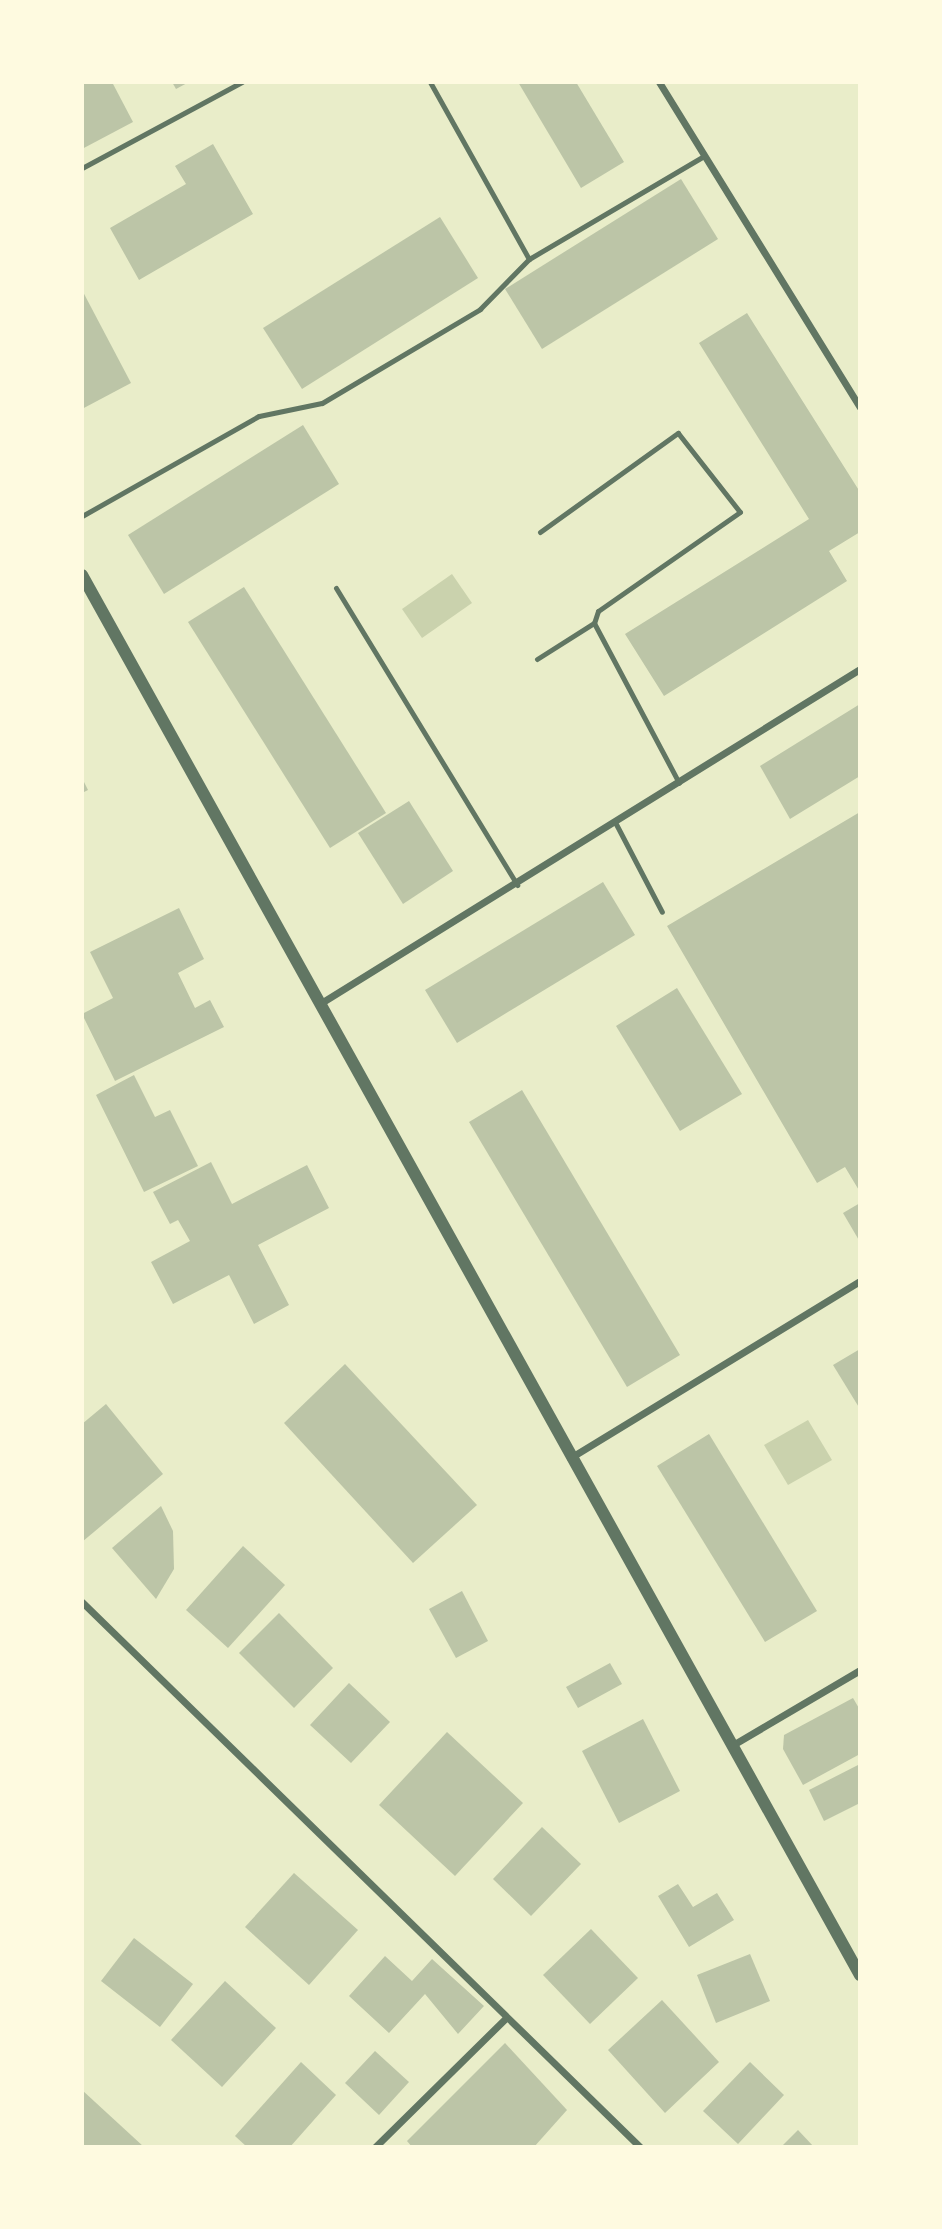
<!DOCTYPE html>
<style>
body{margin:0}
#map{position:relative;width:942px;height:2229px;overflow:hidden;background:#e9edc9;font-family:"PT Sans Narrow",sans-serif}
div>[style]{position:absolute}
.green>*{inset:0;background:#cad2ad}
.building>*{inset:0;background:#bcc5a7}
.service>*{height:5px;margin:-2.5px;padding:0 2.5px;transform-origin:2.5px;border-radius:2.5px;background:#617663}
.minor>*{height:7px;margin:-3.5px;padding:0 3.5px;transform-origin:3.5px;border-radius:3.5px;background:#617663}
.tertiary>*{height:12px;margin:-6px;padding:0 6px;transform-origin:6px;border-radius:6px;background:#617663}
span{translate:-50% -50%;white-space:nowrap;text-align:center;line-height:1.15;-webkit-text-stroke:5px #fefae0;paint-order:stroke}
.frame{position:absolute;inset:0;border:84px solid #fefae0;pointer-events:none}
</style>
<div id="map">
<div class="green">
<div style="clip-path:polygon(452px 574px,472px 603px,422px 638px,402px 609px)"></div>
<div style="clip-path:polygon(808px 1420px,832px 1460px,788px 1485px,764px 1445px)"></div>
</div>
<div class="building">
<div style="clip-path:polygon(82px 82px,112px 82px,133px 122px,82px 149px)"></div>
<div style="clip-path:polygon(172px 82px,189px 82px,176px 89px)"></div>
<div style="clip-path:polygon(518px 82px,576px 82px,624px 162px,581px 188px)"></div>
<div style="clip-path:polygon(213px 144px,253px 214px,139px 280px,110px 228px,186px 184px,175px 166px)"></div>
<div style="clip-path:polygon(681px 179px,718px 239px,542px 349px,505px 289px)"></div>
<div style="clip-path:polygon(440px 217px,478px 278px,302px 389px,263px 328px)"></div>
<div style="clip-path:polygon(82px 290px,131px 383px,82px 409px)"></div>
<div style="clip-path:polygon(747px 313px,860px 492px,860px 532px,829px 551px,847px 581px,664px 696px,625px 634px,809px 519px,699px 343px)"></div>
<div style="clip-path:polygon(303px 425px,339px 484px,164px 594px,128px 535px)"></div>
<div style="clip-path:polygon(244px 587px,386px 813px,330px 848px,188px 622px)"></div>
<div style="clip-path:polygon(860px 704px,860px 776px,790px 819px,760px 766px)"></div>
<div style="clip-path:polygon(82px 778px,88px 790px,82px 793px)"></div>
<div style="clip-path:polygon(409px 801px,453px 871px,403px 904px,358px 833px)"></div>
<div style="clip-path:polygon(860px 812px,860px 1192px,845px 1167px,817px 1183px,667px 926px)"></div>
<div style="clip-path:polygon(603px 882px,635px 935px,457px 1043px,425px 990px)"></div>
<div style="clip-path:polygon(179px 908px,204px 959px,178px 973px,195px 1008px,210px 1000px,224px 1027px,115px 1081px,82px 1014px,113px 998px,90px 952px)"></div>
<div style="clip-path:polygon(677px 988px,742px 1094px,680px 1131px,616px 1026px)"></div>
<div style="clip-path:polygon(134px 1075px,155px 1117px,170px 1110px,198px 1166px,144px 1192px,96px 1095px)"></div>
<div style="clip-path:polygon(522px 1090px,680px 1355px,627px 1387px,469px 1122px)"></div>
<div style="clip-path:polygon(211px 1162px,232px 1204px,307px 1165px,329px 1208px,258px 1245px,289px 1305px,254px 1324px,229px 1275px,173px 1304px,151px 1262px,190px 1241px,178px 1220px,170px 1224px,153px 1192px)"></div>
<div style="clip-path:polygon(860px 1203px,860px 1242px,843px 1213px)"></div>
<div style="clip-path:polygon(860px 1349px,860px 1409px,833px 1365px)"></div>
<div style="clip-path:polygon(345px 1364px,477px 1505px,413px 1563px,284px 1423px)"></div>
<div style="clip-path:polygon(106px 1404px,163px 1474px,82px 1542px,82px 1424px)"></div>
<div style="clip-path:polygon(709px 1434px,817px 1611px,765px 1642px,657px 1466px)"></div>
<div style="clip-path:polygon(161px 1506px,173px 1531px,174px 1569px,156px 1599px,112px 1548px)"></div>
<div style="clip-path:polygon(243px 1546px,285px 1585px,228px 1648px,186px 1610px)"></div>
<div style="clip-path:polygon(462px 1591px,488px 1641px,456px 1658px,429px 1609px)"></div>
<div style="clip-path:polygon(279px 1613px,333px 1668px,294px 1708px,239px 1653px)"></div>
<div style="clip-path:polygon(610px 1663px,622px 1684px,578px 1708px,566px 1687px)"></div>
<div style="clip-path:polygon(349px 1683px,390px 1722px,351px 1763px,310px 1725px)"></div>
<div style="clip-path:polygon(853px 1698px,860px 1710px,860px 1754px,803px 1785px,783px 1749px,784px 1735px)"></div>
<div style="clip-path:polygon(643px 1719px,680px 1791px,619px 1823px,582px 1751px)"></div>
<div style="clip-path:polygon(447px 1732px,523px 1803px,455px 1876px,379px 1805px)"></div>
<div style="clip-path:polygon(860px 1764px,860px 1803px,824px 1821px,809px 1790px)"></div>
<div style="clip-path:polygon(542px 1827px,581px 1864px,531px 1916px,493px 1879px)"></div>
<div style="clip-path:polygon(294px 1873px,358px 1930px,309px 1985px,245px 1927px)"></div>
<div style="clip-path:polygon(678px 1884px,693px 1907px,717px 1893px,734px 1920px,689px 1947px,658px 1896px)"></div>
<div style="clip-path:polygon(591px 1929px,638px 1978px,590px 2024px,543px 1975px)"></div>
<div style="clip-path:polygon(134px 1938px,193px 1984px,160px 2027px,101px 1981px)"></div>
<div style="clip-path:polygon(750px 1954px,770px 2001px,716px 2023px,697px 1975px)"></div>
<div style="clip-path:polygon(385px 1956px,412px 1981px,432px 1959px,484px 2006px,458px 2034px,425px 1994px,389px 2033px,349px 1996px)"></div>
<div style="clip-path:polygon(225px 1981px,276px 2028px,222px 2087px,171px 2040px)"></div>
<div style="clip-path:polygon(662px 2000px,719px 2062px,665px 2113px,608px 2050px)"></div>
<div style="clip-path:polygon(505px 2043px,567px 2110px,534px 2147px,412px 2147px,407px 2141px)"></div>
<div style="clip-path:polygon(375px 2051px,409px 2082px,379px 2115px,345px 2083px)"></div>
<div style="clip-path:polygon(301px 2062px,336px 2095px,290px 2147px,247px 2147px,235px 2136px)"></div>
<div style="clip-path:polygon(750px 2062px,784px 2095px,738px 2144px,703px 2111px)"></div>
<div style="clip-path:polygon(82px 2090px,144px 2147px,82px 2147px)"></div>
<div style="clip-path:polygon(798px 2130px,814px 2147px,781px 2147px)"></div>
</div>
<div class="service">
<div style="left:430px;top:82px;width:203px;rotate:60.8deg"></div>
<div style="left:529px;top:259px;width:201px;rotate:-30.5deg"></div>
<div style="left:82px;top:168px;width:182px;rotate:-28.3deg"></div>
<div style="left:82px;top:516px;width:203px;rotate:-29.5deg"></div>
<div style="left:259px;top:416px;width:64px;rotate:-11.7deg"></div>
<div style="left:322px;top:403px;width:184px;rotate:-30.7deg"></div>
<div style="left:480px;top:309px;width:70px;rotate:-45.6deg"></div>
<div style="left:540px;top:532px;width:170px;rotate:-35.7deg"></div>
<div style="left:678px;top:433px;width:100px;rotate:51.9deg"></div>
<div style="left:740px;top:512px;width:173px;rotate:145.1deg"></div>
<div style="left:598px;top:611px;width:13px;rotate:108deg"></div>
<div style="left:594px;top:623px;width:181px;rotate:62deg"></div>
<div style="left:336px;top:588px;width:348px;rotate:58.6deg"></div>
<div style="left:537px;top:659px;width:67px;rotate:-32.3deg"></div>
<div style="left:616px;top:824px;width:99px;rotate:62.4deg"></div>
</div>
<div class="minor">
<div style="left:659px;top:82px;width:382px;rotate:58.3deg"></div>
<div style="left:321px;top:1003px;width:634px;rotate:-31.79deg"></div>
<div style="left:570px;top:1458px;width:340px;rotate:-31.4deg"></div>
<div style="left:82px;top:1602px;width:780px;rotate:44.32deg"></div>
<div style="left:731px;top:1746px;width:150px;rotate:-30.5deg"></div>
<div style="left:375px;top:2147px;width:182px;rotate:-44.6deg"></div>
</div>
<div class="tertiary">
<div style="left:82px;top:575px;width:1602px;rotate:60.94deg"></div>
</div>
<div class="frame"></div>
</div>
